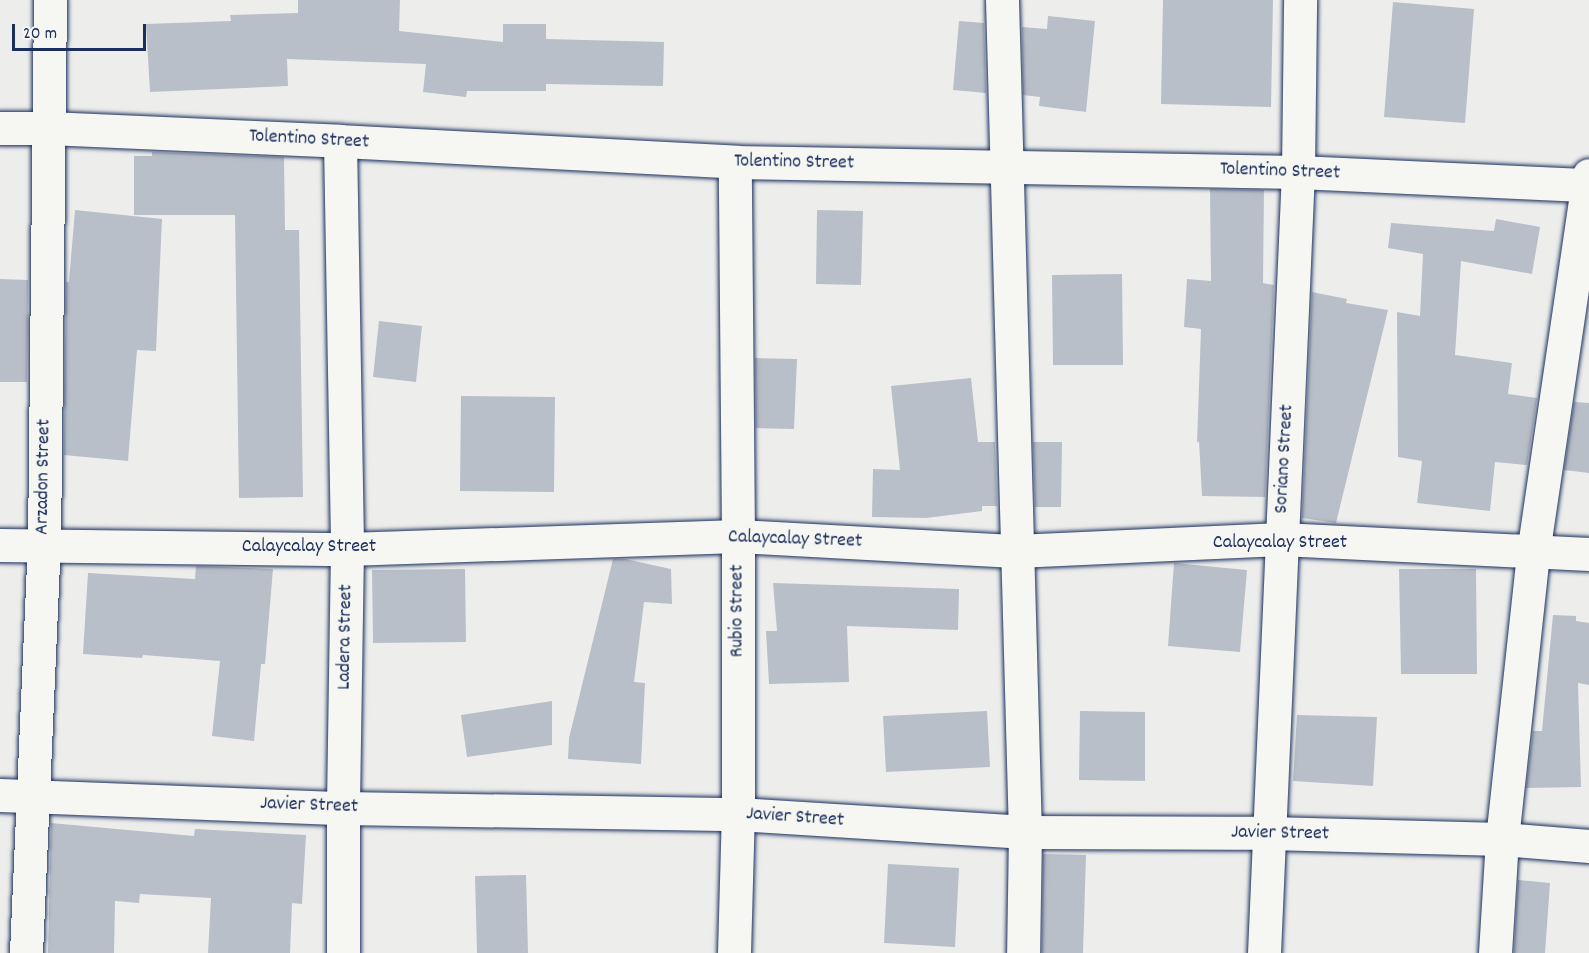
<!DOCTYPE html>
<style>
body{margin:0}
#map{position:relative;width:1589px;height:953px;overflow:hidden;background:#edeeec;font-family:Dekko,sans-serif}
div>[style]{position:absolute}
.building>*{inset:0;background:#b9bfc8}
.roads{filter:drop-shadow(0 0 2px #1b2f5e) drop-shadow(0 0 2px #1b2f5e)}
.street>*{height:33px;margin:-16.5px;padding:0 16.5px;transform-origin:16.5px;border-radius:16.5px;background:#f6f6f2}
.secondary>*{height:33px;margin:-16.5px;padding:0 16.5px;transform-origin:16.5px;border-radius:16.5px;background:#f6f6f2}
span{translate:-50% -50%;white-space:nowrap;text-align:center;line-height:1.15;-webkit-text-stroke:4.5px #f6f6f2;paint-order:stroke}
.street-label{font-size:20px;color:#1b2f5e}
.scale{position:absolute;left:12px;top:24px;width:134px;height:27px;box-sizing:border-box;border:3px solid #1b2f5e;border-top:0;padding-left:8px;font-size:18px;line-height:21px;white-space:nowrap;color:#1b2f5e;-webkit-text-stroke:4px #f6f6f2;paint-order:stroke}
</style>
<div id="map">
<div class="building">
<div style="clip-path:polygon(298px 0,400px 0,399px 31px,503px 42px,503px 24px,546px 24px,546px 39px,664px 42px,663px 86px,546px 84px,546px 91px,467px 91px,466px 97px,423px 92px,426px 64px,287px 59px,288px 86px,150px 92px,146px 24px,231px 21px,230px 15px,298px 13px)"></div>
<div style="clip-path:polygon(1163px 0,1273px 0,1271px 107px,1161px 104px)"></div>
<div style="clip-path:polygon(1393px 2px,1474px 9px,1465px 123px,1384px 117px)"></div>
<div style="clip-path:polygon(1048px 16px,1095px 21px,1086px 112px,1039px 106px,1040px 97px,1023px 95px,1022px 27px,1047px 29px)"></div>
<div style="clip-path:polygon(959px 21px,984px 23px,986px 93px,953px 90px)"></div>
<div style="clip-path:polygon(152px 152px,284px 157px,285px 230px,299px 230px,303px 497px,239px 498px,235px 215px,134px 215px,134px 156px,152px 156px)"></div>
<div style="clip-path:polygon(1210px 189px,1264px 190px,1263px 283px,1274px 285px,1265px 497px,1202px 496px,1199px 441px,1197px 443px,1201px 329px,1184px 327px,1187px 279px,1211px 281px)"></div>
<div style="clip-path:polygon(75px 210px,162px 219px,156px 351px,137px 350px,128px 461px,64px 455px,66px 282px,69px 282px)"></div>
<div style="clip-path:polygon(817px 210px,863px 211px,861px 285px,816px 284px)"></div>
<div style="clip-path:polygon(1496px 219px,1540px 227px,1532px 274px,1461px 261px,1455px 355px,1512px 363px,1508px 394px,1537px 398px,1527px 465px,1495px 462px,1490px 511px,1417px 503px,1422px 461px,1398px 457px,1397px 312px,1420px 316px,1423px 254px,1388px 248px,1391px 223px,1494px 231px)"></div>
<div style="clip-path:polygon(1122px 274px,1123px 365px,1053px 365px,1052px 275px)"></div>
<div style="clip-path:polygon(0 279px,28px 280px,27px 382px,0 382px)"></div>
<div style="clip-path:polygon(1312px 292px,1347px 299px,1346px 303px,1388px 310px,1336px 523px,1302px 518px)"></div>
<div style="clip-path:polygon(379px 321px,422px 326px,416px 382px,373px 377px)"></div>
<div style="clip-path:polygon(755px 358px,797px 359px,794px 429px,756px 428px)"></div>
<div style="clip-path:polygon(971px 378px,978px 442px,995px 442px,997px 506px,982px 506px,982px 511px,926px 518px,872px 517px,873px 469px,900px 470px,891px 386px)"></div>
<div style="clip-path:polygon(461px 396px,555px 397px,554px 492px,460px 491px)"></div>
<div style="clip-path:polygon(1574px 402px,1589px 403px,1589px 473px,1564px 470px)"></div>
<div style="clip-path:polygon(1033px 442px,1062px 442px,1061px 507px,1035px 507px)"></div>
<div style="clip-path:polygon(613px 559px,625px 559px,671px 569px,672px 604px,644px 602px,634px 682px,645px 683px,641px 764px,568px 759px,569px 738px)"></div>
<div style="clip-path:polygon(1174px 563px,1247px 570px,1240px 652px,1168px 646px)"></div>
<div style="clip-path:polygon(196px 566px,273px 569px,265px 664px,261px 664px,254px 741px,212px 736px,220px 661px,143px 655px,142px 658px,83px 654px,88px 573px,195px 579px)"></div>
<div style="clip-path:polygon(465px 569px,466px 642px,373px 643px,372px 570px)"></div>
<div style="clip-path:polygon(1399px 569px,1476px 569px,1477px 674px,1401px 674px)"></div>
<div style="clip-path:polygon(773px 583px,959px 589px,958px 630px,847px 626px,849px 682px,769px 684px,766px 631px,777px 631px)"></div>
<div style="clip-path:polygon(1553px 615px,1576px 616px,1576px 621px,1589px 623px,1589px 685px,1578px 683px,1581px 787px,1526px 788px,1533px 731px,1542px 731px)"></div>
<div style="clip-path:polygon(552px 701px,552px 745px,467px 757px,461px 715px)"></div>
<div style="clip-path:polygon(987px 711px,990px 767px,886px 772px,883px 716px)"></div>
<div style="clip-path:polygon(1080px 711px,1145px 712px,1145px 781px,1079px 780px)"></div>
<div style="clip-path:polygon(1297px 715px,1377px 717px,1373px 786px,1293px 781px)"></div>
<div style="clip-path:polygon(51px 823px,194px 836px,195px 829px,306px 835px,302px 904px,292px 903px,290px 953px,208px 953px,211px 898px,140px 894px,139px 903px,115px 901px,114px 953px,48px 953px)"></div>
<div style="clip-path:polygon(1043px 854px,1086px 855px,1083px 953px,1042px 953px)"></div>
<div style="clip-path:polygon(888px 864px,959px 868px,955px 947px,884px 943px)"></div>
<div style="clip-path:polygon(526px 875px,528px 953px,477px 953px,475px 876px)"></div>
<div style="clip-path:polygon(1518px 880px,1550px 883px,1545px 953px,1514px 953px)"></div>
</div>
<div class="roads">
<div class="street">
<div style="left:1002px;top:0;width:832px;rotate:88.42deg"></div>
<div style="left:1025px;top:832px;width:121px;rotate:90.9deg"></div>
<div style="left:0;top:128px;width:48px"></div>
<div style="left:48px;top:128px;width:292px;rotate:2.5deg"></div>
<div style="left:340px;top:141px;width:396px;rotate:3deg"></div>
<div style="left:735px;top:162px;width:563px;rotate:1.02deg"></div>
<div style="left:1298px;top:172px;width:291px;rotate:2.6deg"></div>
<div style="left:340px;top:141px;width:408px;rotate:89deg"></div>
<div style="left:347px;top:549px;width:259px;rotate:90.9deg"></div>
<div style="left:343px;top:808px;width:145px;rotate:90deg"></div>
<div style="left:0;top:545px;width:347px;rotate:0.7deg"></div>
<div style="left:347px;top:549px;width:391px;rotate:-1.9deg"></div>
<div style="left:738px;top:536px;width:278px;rotate:3.1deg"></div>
<div style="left:1016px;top:551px;width:265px;rotate:-2.6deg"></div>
<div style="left:1281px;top:539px;width:308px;rotate:2.8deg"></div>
<div style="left:0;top:795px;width:343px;rotate:2.2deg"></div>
<div style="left:343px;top:808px;width:395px;rotate:0.9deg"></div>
<div style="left:738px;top:814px;width:288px;rotate:3.6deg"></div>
<div style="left:1025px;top:832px;width:244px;rotate:0.2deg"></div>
<div style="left:1269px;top:833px;width:233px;rotate:1.5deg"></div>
<div style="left:1502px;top:839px;width:87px;rotate:4.6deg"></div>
<div style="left:734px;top:953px;width:139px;rotate:-88.4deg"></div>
<div style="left:738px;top:814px;width:278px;rotate:-90deg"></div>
<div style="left:738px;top:536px;width:374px;rotate:-90.5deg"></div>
<div style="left:1264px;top:953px;width:782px;rotate:-87.51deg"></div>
<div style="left:1298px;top:172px;width:172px;rotate:-89.3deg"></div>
<div style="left:1495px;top:953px;width:114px;rotate:-86.5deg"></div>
<div style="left:1502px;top:839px;width:288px;rotate:-83.8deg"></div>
<div style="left:1533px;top:553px;width:382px;rotate:-81.6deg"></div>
</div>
<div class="secondary">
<div style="left:26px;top:953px;width:409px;rotate:-87.5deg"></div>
<div style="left:44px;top:544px;width:544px;rotate:-89.37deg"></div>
</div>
</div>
<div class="street-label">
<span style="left:309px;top:140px;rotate:3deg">Tolentino Street</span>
<span style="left:794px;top:163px;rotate:1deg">Tolentino Street</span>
<span style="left:1280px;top:172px;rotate:2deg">Tolentino Street</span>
<span style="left:1285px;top:459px;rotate:-87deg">Soriano Street</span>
<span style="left:44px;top:477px;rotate:-89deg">Arzadon Street</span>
<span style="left:795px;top:540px;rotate:2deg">Calaycalay Street</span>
<span style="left:1280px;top:543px">Calaycalay Street</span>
<span style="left:309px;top:547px">Calaycalay Street</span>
<span style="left:738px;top:611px;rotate:-90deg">Rubio Street</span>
<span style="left:346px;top:637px;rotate:-89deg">Ladera Street</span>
<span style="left:309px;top:806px;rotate:2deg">Javier Street</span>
<span style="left:795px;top:818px;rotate:4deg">Javier Street</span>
<span style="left:1280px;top:834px;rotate:1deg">Javier Street</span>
</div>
<div class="scale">20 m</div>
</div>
